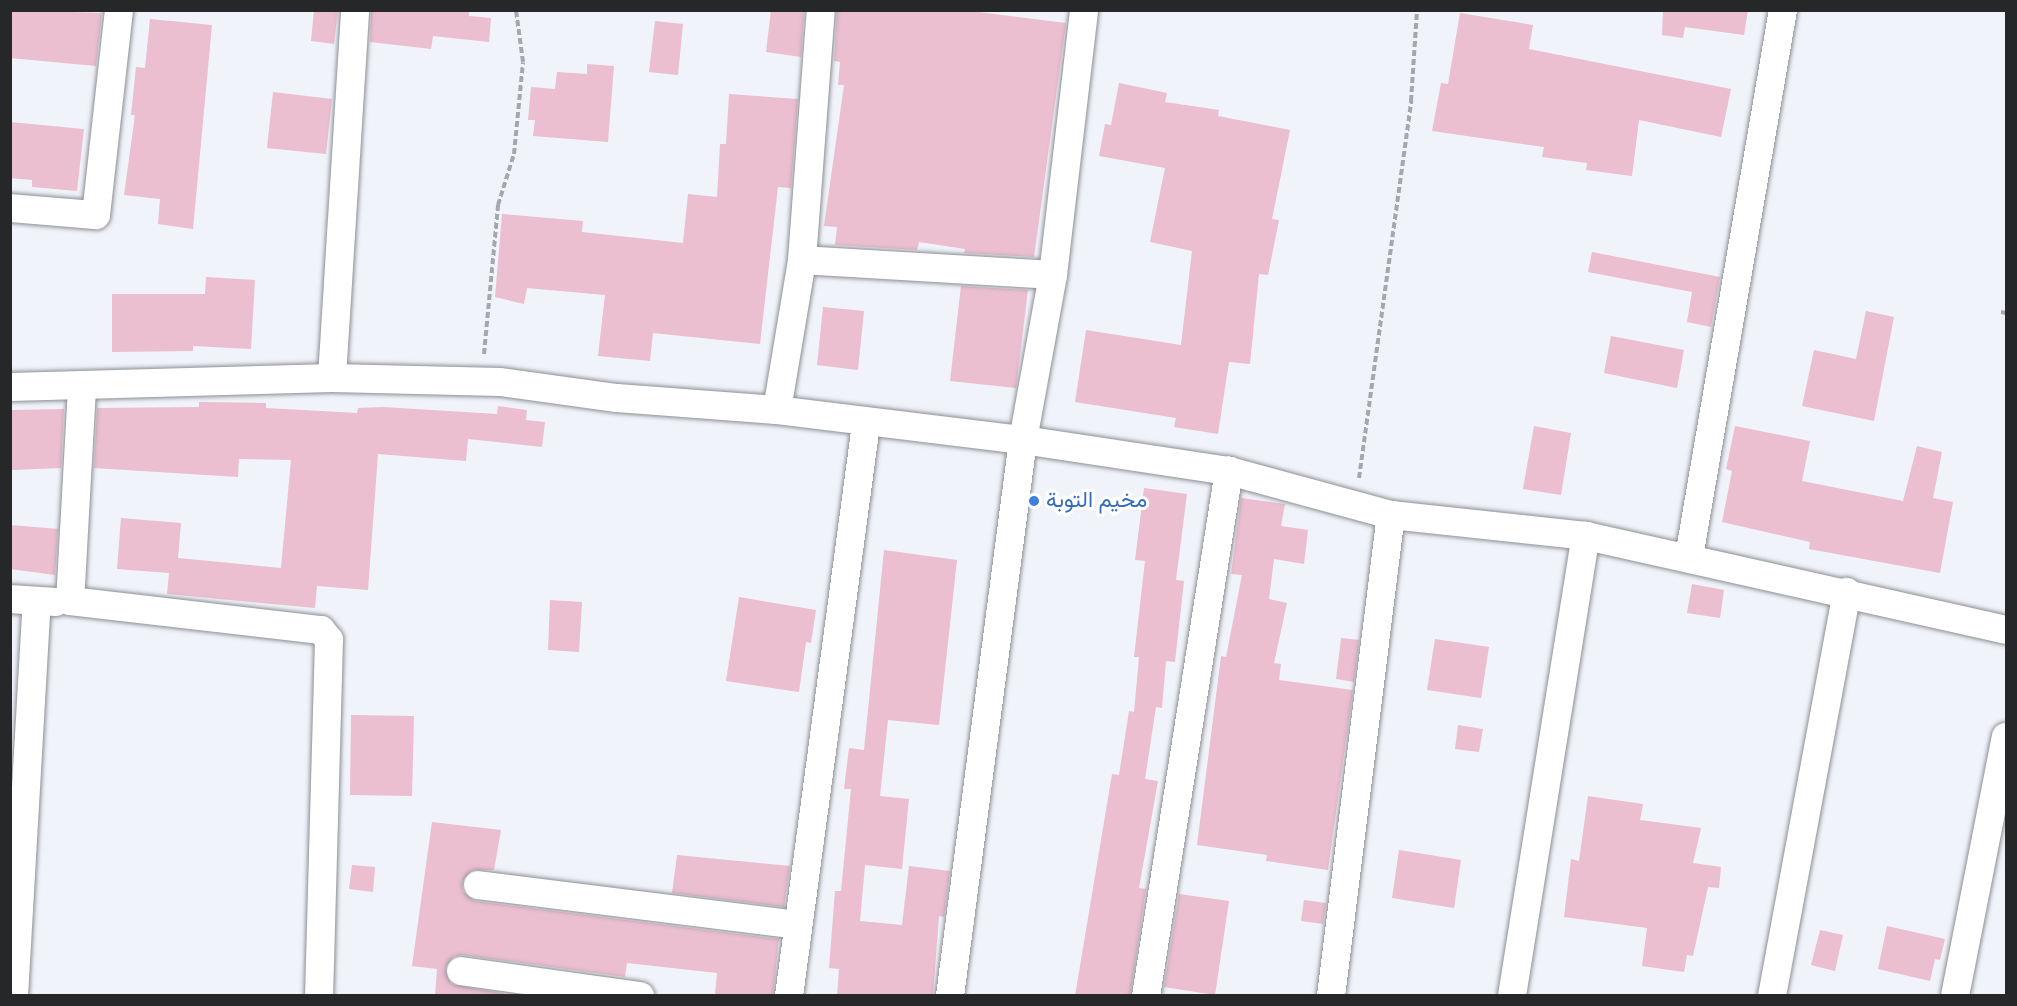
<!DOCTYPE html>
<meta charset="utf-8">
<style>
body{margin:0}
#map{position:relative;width:2017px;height:1006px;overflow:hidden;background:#f0f3f9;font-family:Spectral,Vazirmatn,serif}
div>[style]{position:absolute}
.building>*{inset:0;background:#ebbed0}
.path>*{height:4px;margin-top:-2px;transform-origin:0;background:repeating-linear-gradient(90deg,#a5a7ac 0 6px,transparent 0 9px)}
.roads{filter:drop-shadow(0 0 2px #8c8f94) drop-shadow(0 0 2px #8c8f94)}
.minor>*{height:28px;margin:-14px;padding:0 14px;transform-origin:14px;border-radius:14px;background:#fff}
.dots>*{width:16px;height:16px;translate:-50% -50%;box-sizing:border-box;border:3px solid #fff;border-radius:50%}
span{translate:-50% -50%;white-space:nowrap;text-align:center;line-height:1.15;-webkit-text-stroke:6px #fff;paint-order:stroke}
.shop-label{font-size:22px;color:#366cbe}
.left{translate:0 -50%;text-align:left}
.frame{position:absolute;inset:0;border:12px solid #262729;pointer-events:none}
</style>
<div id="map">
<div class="building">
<div style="clip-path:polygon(10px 10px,102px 13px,96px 66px,10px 58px)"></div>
<div style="clip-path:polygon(314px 10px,338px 10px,334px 44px,311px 41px)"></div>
<div style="clip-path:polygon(371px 10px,469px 10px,469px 16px,491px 18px,489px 42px,433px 36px,431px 49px,370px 42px)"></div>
<div style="clip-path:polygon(771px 10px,804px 10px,801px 57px,766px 52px)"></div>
<div style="clip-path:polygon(837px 10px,979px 12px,1066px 23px,1034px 257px,964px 253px,965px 249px,919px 242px,917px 250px,835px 245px,837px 227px,824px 226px,844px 85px,838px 85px,840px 62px,834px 61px)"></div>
<div style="clip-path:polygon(1663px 10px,1748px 10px,1744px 35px,1685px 27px,1683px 38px,1662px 35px)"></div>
<div style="clip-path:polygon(1460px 13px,1533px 25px,1529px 49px,1731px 89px,1721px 137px,1639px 120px,1632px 176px,1586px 170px,1587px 163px,1542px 157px,1544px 147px,1432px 131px,1441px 83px,1448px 84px)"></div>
<div style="clip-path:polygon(150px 19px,212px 25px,193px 229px,158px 224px,160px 199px,124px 195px,135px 115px,131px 115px,136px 67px,145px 68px)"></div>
<div style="clip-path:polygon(655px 21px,683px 24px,678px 75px,649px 72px)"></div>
<div style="clip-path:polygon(587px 64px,614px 66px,608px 142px,533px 136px,535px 120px,528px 120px,531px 87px,555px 89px,557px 72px,587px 74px)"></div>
<div style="clip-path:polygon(1119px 83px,1167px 93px,1165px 102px,1219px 110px,1218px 116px,1290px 130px,1272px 219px,1279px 220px,1268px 275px,1259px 274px,1250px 364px,1229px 362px,1218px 434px,1174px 427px,1176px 418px,1075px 402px,1086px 330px,1181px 345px,1192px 251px,1150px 242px,1165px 168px,1099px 156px,1105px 124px,1111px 125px)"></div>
<div style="clip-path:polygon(273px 92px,332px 99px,326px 154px,267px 148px)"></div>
<div style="clip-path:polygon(729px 94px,798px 99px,791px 188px,778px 187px,760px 344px,653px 333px,650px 361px,598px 356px,605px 295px,527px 288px,524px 304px,495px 297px,502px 214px,583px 221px,582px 232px,683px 243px,688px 194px,717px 197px,720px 144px,726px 144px)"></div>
<div style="clip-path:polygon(10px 122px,84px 129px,77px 191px,32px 187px,32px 180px,10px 178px)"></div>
<div style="clip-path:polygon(1592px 252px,1720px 277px,1711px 327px,1687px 322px,1692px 292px,1588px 272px)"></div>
<div style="clip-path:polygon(206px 277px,255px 280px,251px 349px,193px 346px,193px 351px,112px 352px,112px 294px,205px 294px)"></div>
<div style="clip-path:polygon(961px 286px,1028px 290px,1016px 388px,950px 381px)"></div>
<div style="clip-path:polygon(823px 307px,864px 311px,858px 370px,817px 365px)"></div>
<div style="clip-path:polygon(1866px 311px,1894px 317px,1874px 421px,1802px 406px,1814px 350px,1856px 359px)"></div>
<div style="clip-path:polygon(1611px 336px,1684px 350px,1677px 388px,1604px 373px)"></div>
<div style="clip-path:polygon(199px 402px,266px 403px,266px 408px,357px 413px,358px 408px,383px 407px,497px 414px,498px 406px,527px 410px,526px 420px,545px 422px,542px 447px,468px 439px,466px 461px,378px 454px,368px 590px,317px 586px,315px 608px,167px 594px,169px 573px,117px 569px,121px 518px,181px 523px,178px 558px,281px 568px,291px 460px,239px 459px,238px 477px,94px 468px,97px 408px,199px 407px)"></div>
<div style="clip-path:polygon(64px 409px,61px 468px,12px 470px,11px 410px)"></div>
<div style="clip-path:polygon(1534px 426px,1571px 433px,1561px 495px,1523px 489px)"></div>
<div style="clip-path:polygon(1735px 426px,1810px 441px,1802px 481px,1903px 501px,1917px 446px,1942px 452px,1933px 498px,1953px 502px,1940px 573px,1809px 549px,1810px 542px,1722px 522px,1732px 471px,1726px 469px)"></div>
<div style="clip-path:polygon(1144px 488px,1187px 494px,1176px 580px,1184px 581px,1175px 662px,1166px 661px,1162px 708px,1156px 707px,1145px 779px,1158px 781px,1139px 888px,1146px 889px,1130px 996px,1075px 996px,1112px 774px,1119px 775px,1129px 711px,1134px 712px,1139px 657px,1134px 657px,1145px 561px,1135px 560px)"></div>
<div style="clip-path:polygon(1241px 498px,1285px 504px,1281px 526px,1308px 530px,1304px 564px,1274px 559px,1269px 599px,1287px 603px,1274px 663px,1281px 664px,1279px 680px,1353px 690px,1328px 870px,1266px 861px,1267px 855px,1197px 845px,1221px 656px,1226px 657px,1242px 575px,1231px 574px)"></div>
<div style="clip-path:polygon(10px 525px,58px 529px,55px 575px,10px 569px)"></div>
<div style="clip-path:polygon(884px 550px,957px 560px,939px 725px,888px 720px,880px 796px,909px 799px,902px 869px,865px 865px,860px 921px,902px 925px,909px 866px,950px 871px,944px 917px,939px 916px,933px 996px,837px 996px,839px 969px,829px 968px,835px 891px,841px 891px,851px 789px,844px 789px,849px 748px,864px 750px)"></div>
<div style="clip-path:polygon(1692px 584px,1724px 590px,1720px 618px,1687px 613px)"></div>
<div style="clip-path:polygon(739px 597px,816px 610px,811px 643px,806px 642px,799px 692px,726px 681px)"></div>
<div style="clip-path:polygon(550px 600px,582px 602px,579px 652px,548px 650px)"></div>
<div style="clip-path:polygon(1341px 638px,1359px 640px,1354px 682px,1336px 679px)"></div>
<div style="clip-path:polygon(1435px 639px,1489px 647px,1481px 698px,1427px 690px)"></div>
<div style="clip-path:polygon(351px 715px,414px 716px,412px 796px,350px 795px)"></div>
<div style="clip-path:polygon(1458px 725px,1483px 729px,1479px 752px,1455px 749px)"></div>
<div style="clip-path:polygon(1588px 796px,1643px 804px,1640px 820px,1701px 828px,1693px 863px,1721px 867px,1719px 888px,1708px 887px,1693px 956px,1687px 955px,1684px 972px,1642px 966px,1647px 928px,1564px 917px,1571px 859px,1579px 861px)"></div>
<div style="clip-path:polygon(432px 822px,501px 830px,494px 870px,472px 870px,462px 882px,463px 892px,475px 901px,779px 939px,773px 996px,715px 994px,717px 973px,627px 963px,625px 977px,463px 955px,454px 956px,445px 968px,451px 984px,517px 996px,435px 996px,437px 969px,412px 966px)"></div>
<div style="clip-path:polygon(1399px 850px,1461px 860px,1454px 908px,1392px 898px)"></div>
<div style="clip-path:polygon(677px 855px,790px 866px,784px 907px,672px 893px)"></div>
<div style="clip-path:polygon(352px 865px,375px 867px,373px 892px,349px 889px)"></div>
<div style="clip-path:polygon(1179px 894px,1229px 901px,1215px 995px,1164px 987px)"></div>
<div style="clip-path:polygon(1304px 900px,1326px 903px,1323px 924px,1301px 921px)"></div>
<div style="clip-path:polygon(1887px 926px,1945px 939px,1940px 960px,1935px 959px,1930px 981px,1878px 969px)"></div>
<div style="clip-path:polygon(1820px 930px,1843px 935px,1835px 971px,1811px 965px)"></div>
</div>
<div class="path">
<div style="left:2001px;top:312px;width:5px;rotate:11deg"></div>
<div style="left:484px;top:354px;width:150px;rotate:-84.6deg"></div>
<div style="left:498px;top:205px;width:53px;rotate:-72.6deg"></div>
<div style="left:514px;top:154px;width:92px;rotate:-84.4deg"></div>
<div style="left:523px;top:62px;width:52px;rotate:-97.7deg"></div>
<div style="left:1359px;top:478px;width:381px;rotate:-82.1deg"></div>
<div style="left:1411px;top:101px;width:91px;rotate:-86.2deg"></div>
</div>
<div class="roads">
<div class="minor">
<div style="left:10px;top:208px;width:86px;rotate:4.7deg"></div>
<div style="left:96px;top:215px;width:206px;rotate:-83.6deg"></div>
<div style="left:802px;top:260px;width:251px;rotate:3.4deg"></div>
<div style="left:332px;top:378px;width:369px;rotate:-86.4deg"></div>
<div style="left:10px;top:387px;width:322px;rotate:-1.6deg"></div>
<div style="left:332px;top:378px;width:168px;rotate:1.4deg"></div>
<div style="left:500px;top:382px;width:118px;rotate:7.8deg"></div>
<div style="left:617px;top:398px;width:160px;rotate:4.3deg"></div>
<div style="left:777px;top:410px;width:248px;rotate:7deg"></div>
<div style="left:1023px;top:440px;width:208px;rotate:8.6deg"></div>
<div style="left:1229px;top:471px;width:168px;rotate:15.2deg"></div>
<div style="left:1391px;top:515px;width:196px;rotate:6.1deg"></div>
<div style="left:1586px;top:536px;width:430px;rotate:12.6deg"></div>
<div style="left:82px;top:388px;width:213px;rotate:93.2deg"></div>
<div style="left:70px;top:601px;width:253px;rotate:6.6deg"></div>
<div style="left:321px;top:630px;width:13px;rotate:51deg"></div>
<div style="left:329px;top:640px;width:356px;rotate:91.6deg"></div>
<div style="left:777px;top:410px;width:152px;rotate:-80.5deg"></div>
<div style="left:802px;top:260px;width:251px;rotate:-85.7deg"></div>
<div style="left:1689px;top:557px;width:555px;rotate:-80.25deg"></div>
<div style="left:10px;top:599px;width:46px;rotate:3.7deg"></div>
<div style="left:478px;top:885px;width:322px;rotate:7.1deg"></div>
<div style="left:461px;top:971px;width:181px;rotate:8deg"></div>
<div style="left:14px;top:996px;width:394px;rotate:-86.7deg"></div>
<div style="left:789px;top:996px;width:577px;rotate:-82.33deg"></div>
<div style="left:950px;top:996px;width:561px;rotate:-82.52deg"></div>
<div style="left:1023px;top:440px;width:168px;rotate:-79.7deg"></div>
<div style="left:1053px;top:275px;width:267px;rotate:-83.3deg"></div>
<div style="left:1146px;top:996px;width:532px;rotate:-81.02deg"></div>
<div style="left:1331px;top:996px;width:485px;rotate:-82.9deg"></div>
<div style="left:1512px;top:996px;width:466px;rotate:-80.9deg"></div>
<div style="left:1772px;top:996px;width:411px;rotate:-79.5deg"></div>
<div style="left:1955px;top:996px;width:264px;rotate:-78.9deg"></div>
</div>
</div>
<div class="dots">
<div style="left:1034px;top:501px;background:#3f7fe0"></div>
</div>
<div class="shop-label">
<span class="left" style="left:1046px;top:501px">مخيم التوبة</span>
</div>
<div class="frame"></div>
</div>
